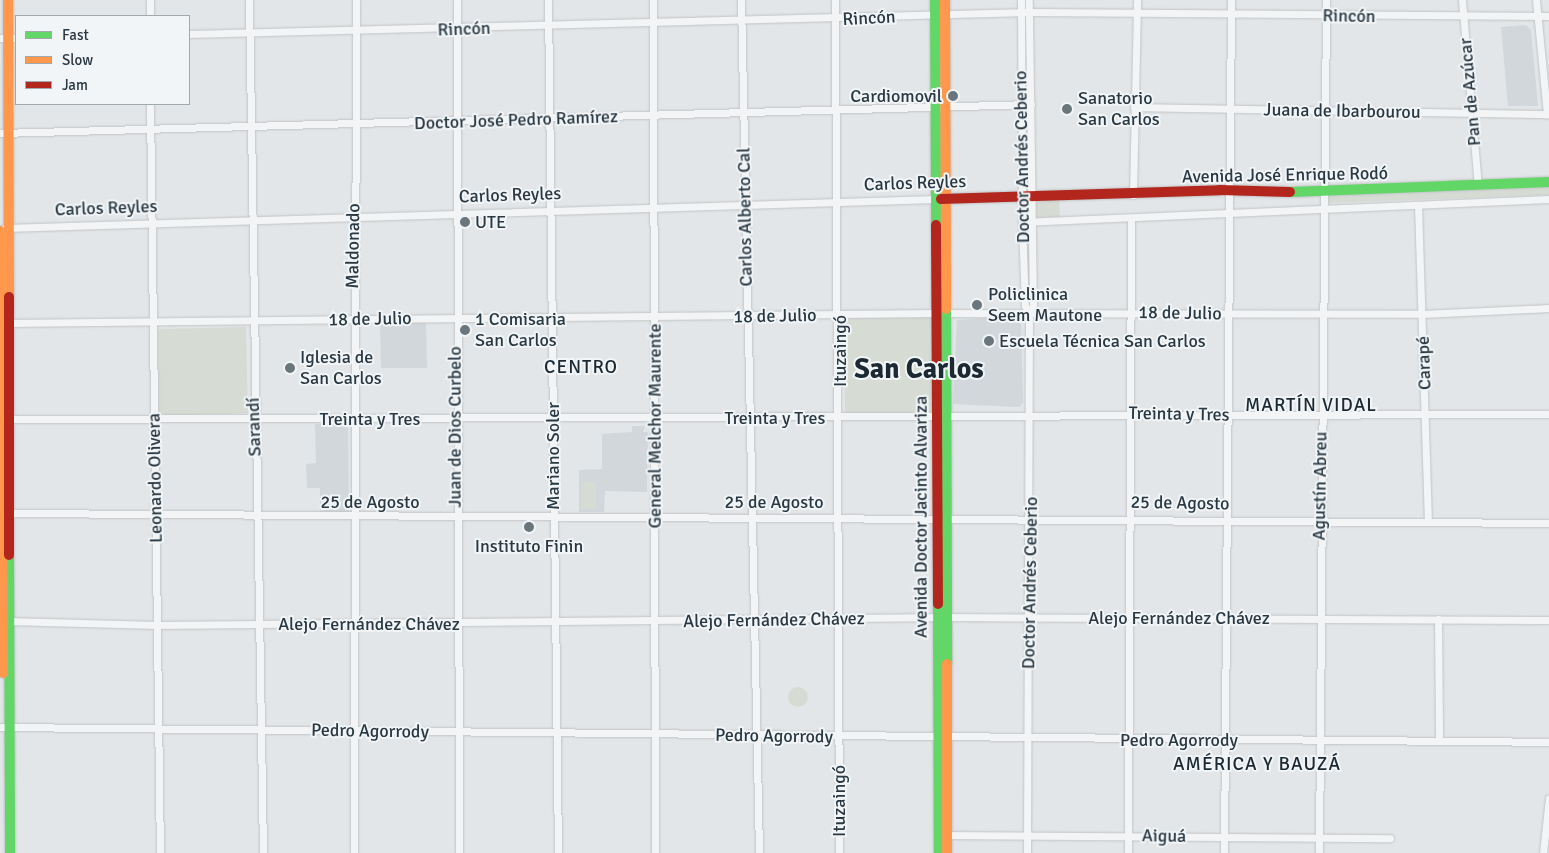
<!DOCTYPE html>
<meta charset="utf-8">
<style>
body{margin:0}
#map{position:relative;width:1549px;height:853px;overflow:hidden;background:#e3e6e8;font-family:Signika,sans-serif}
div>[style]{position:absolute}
.built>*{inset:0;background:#d1d7db}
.green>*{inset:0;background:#d6dcd4}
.round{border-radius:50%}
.roads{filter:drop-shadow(0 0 1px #c1c4c6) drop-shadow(0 0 1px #c1c4c6)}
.street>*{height:7px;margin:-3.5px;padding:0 3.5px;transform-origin:3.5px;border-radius:3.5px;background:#f2f4f5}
.fast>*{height:10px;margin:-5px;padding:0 5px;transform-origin:5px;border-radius:5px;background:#63d668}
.slow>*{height:10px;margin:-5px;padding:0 5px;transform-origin:5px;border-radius:5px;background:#ff974d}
.jam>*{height:10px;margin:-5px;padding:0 5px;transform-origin:5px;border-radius:5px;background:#b3261e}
.dots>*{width:14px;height:14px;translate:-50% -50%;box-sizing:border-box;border:2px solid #f1f5f7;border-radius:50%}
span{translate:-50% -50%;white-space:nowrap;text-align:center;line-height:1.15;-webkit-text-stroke:4px #f1f5f7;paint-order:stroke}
.street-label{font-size:18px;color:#2a3842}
.poi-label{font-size:18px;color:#2a3842}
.right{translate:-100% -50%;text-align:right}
.left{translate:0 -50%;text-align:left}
.neighbourhood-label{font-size:19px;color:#1c2933;letter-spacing:1px}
.town-label{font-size:28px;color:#1c2933;font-weight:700}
.legend{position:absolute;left:15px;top:15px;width:175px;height:90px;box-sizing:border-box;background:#f1f5f7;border:1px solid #a1a9af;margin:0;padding:6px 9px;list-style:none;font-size:15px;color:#2a3842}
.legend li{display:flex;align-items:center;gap:10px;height:25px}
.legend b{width:25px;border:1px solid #a1a9af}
</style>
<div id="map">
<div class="built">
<div style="clip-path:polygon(1526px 25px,1531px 30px,1538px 106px,1508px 106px,1501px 27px)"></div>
<div style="clip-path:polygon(1017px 316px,1021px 319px,1023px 403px,1019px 407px,953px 404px,957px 320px)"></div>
<div style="clip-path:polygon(426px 322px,427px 368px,381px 368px,380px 323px)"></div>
<div style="clip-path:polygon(348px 423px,349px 514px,320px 514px,320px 488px,307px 488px,306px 464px,316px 463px,315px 424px)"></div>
<div style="clip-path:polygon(632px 426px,645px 426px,643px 432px,648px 432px,647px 492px,605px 491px,604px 512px,579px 512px,579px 470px,602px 469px,602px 434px,632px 432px)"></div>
</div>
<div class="green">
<div style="clip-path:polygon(1549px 187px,1549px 195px,1327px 203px,1328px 196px)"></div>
<div style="clip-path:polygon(1059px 199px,1060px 218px,1035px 219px,1036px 202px)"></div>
<div style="clip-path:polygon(932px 316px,933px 415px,845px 416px,844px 318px)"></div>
<div style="clip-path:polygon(246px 327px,248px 413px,159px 416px,158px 329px)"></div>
<div style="clip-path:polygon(582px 482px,596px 482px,596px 509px,582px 509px)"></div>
<div class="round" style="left:788px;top:687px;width:20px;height:20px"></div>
</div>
<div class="roads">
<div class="street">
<div style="left:150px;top:0;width:16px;rotate:90deg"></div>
<div style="left:249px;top:0;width:853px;rotate:89.06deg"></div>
<div style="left:457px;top:0;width:853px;rotate:89.87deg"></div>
<div style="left:548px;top:0;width:853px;rotate:89.33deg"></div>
<div style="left:653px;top:0;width:853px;rotate:89.87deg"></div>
<div style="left:741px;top:0;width:853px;rotate:88.79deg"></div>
<div style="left:835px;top:0;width:853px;rotate:89.73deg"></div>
<div style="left:1021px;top:0;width:222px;rotate:89.7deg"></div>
<div style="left:1022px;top:222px;width:84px;rotate:88deg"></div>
<div style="left:1025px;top:306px;width:8px;rotate:60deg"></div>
<div style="left:1462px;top:0;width:186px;rotate:85.1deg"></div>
<div style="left:1536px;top:0;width:115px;rotate:84.5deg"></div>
<div style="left:189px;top:34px;width:840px;rotate:-1.5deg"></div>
<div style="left:1029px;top:12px;width:520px;rotate:0.44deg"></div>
<div style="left:0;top:38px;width:16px"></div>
<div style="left:150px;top:104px;width:749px;rotate:89.24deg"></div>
<div style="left:1134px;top:107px;width:415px;rotate:1deg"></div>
<div style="left:0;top:133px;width:1031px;rotate:-1.61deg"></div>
<div style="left:1133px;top:195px;width:195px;rotate:-88.8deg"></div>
<div style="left:1418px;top:205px;width:315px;rotate:88.2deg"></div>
<div style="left:1022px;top:222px;width:528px;rotate:-2.5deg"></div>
<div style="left:5px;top:228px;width:931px;rotate:-1.78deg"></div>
<div style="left:5px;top:323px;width:932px;rotate:-0.61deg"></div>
<div style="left:937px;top:313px;width:485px;rotate:0.1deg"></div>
<div style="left:1422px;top:314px;width:127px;rotate:-2.7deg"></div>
<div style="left:5px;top:419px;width:1544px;rotate:-0.19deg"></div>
<div style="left:10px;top:513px;width:1539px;rotate:0.37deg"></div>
<div style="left:1438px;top:619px;width:122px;rotate:89.5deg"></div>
<div style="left:7px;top:621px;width:150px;rotate:1.5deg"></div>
<div style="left:157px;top:625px;width:789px;rotate:-0.58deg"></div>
<div style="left:946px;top:617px;width:603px;rotate:0.29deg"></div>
<div style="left:0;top:727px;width:1549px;rotate:0.55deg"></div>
<div style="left:944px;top:835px;width:446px;rotate:0.4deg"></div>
<div style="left:354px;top:853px;width:853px;rotate:-89.87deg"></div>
<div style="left:1027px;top:853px;width:540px;rotate:-89.79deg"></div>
<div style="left:1029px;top:313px;width:9px;rotate:-63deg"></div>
<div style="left:1033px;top:305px;width:305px;rotate:-90.8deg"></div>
<div style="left:1128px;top:853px;width:635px;rotate:-89.73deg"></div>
<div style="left:1224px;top:853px;width:853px;rotate:-89.53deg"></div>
<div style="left:1319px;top:853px;width:853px;rotate:-89.53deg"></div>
<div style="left:1543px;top:853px;width:55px;rotate:-83.8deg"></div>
</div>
<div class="fast">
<div style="left:935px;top:0;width:225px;rotate:89.7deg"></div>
<div style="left:1290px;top:192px;width:259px;rotate:-2.2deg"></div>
<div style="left:946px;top:309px;width:355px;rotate:89.8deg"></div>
<div style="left:9px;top:555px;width:298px;rotate:89.8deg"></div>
<div style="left:938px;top:604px;width:249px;rotate:89.8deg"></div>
</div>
<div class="slow">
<div style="left:8px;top:0;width:297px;rotate:89.8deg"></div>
<div style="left:945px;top:0;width:309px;rotate:89.8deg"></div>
<div style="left:0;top:231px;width:442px;rotate:89.6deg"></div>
<div style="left:947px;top:664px;width:189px;rotate:90deg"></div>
</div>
<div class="jam">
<div style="left:941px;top:199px;width:279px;rotate:-1.8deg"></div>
<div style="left:1220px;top:190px;width:70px;rotate:1.6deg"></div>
<div style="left:936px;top:225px;width:379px;rotate:89.7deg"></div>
<div style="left:9px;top:297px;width:258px;rotate:90deg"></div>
</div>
</div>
<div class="dots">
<div style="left:953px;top:96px;background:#6b757c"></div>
<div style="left:1067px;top:109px;background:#6b757c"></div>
<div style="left:465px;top:222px;background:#6b757c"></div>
<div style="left:977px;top:305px;background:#6b757c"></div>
<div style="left:465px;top:330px;background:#6b757c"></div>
<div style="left:989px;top:341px;background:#6b757c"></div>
<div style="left:290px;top:368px;background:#6b757c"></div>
<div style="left:529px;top:527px;background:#6b757c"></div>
</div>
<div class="street-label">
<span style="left:1349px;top:16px;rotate:1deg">Rincón</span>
<span style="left:869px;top:18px;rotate:-3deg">Rincón</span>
<span style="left:464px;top:29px;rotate:-2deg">Rincón</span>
<span style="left:1470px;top:92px;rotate:-95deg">Pan de Azúcar</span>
<span style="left:1342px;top:111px;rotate:1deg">Juana de Ibarbourou</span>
<span style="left:516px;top:120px;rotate:-2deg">Doctor José Pedro Ramírez</span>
<span style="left:1022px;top:157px;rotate:-91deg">Doctor Andrés Ceberio</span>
<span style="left:1285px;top:175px;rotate:-1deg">Avenida José Enrique Rodó</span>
<span style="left:915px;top:183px;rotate:-2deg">Carlos Reyles</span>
<span style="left:510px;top:195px;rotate:-2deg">Carlos Reyles</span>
<span style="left:106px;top:208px;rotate:-2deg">Carlos Reyles</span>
<span style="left:745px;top:217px;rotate:-91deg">Carlos Alberto Cal</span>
<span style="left:353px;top:246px;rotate:-89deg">Maldonado</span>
<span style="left:1180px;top:313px;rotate:1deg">18 de Julio</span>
<span style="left:775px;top:316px;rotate:-1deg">18 de Julio</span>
<span style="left:370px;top:319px;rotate:-1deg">18 de Julio</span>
<span style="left:840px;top:351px;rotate:-90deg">Ituzaingó</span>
<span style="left:1424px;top:363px;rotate:-92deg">Carapé</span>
<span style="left:1179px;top:414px;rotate:1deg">Treinta y Tres</span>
<span style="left:775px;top:418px">Treinta y Tres</span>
<span style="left:370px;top:419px">Treinta y Tres</span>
<span style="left:655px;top:426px;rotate:-90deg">General Melchor Maurente</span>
<span style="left:254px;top:427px;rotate:-92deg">Sarandí</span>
<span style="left:455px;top:427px;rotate:-90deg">Juan de Dios Curbelo</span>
<span style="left:553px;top:456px;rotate:-90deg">Mariano Soler</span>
<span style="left:155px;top:478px;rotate:-91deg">Leonardo Olivera</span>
<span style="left:1320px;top:486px;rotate:-89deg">Agustín Abreu</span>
<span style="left:370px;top:502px">25 de Agosto</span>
<span style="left:774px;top:502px">25 de Agosto</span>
<span style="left:1180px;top:503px;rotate:1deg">25 de Agosto</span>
<span style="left:921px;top:517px;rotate:-90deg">Avenida Doctor Jacinto Alvariza</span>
<span style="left:1030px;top:583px;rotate:-89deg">Doctor Andrés Ceberio</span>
<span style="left:1179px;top:618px">Alejo Fernández Chávez</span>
<span style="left:774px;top:620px;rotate:-1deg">Alejo Fernández Chávez</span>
<span style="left:369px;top:624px">Alejo Fernández Chávez</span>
<span style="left:370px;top:731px;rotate:1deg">Pedro Agorrody</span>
<span style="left:774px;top:736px;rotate:1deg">Pedro Agorrody</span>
<span style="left:1179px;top:740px">Pedro Agorrody</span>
<span style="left:839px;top:801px;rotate:-90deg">Ituzaingó</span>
<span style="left:1164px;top:836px;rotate:1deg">Aiguá</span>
</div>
<div class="poi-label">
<span class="right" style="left:942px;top:96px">Cardiomovil</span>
<span class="left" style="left:1078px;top:109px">Sanatorio<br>San Carlos</span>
<span class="left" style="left:475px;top:222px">UTE</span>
<span class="left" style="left:988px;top:305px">Policlinica<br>Seem Mautone</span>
<span class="left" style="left:475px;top:330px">1 Comisaria<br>San Carlos</span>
<span class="left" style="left:999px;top:341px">Escuela Técnica San Carlos</span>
<span class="left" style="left:300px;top:368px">Iglesia de<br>San Carlos</span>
<span style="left:529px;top:546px">Instituto Finin</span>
</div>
<div class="neighbourhood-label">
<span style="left:581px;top:368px">CENTRO</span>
<span style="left:1311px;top:406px">MARTÍN VIDAL</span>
<span style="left:1257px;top:765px">AMÉRICA Y BAUZÁ</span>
</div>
<div class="town-label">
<span style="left:919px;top:369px">San Carlos</span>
</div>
<ul class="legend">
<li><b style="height:6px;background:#63d668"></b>Fast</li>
<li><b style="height:6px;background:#ff974d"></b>Slow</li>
<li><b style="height:6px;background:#b3261e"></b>Jam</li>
</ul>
</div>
